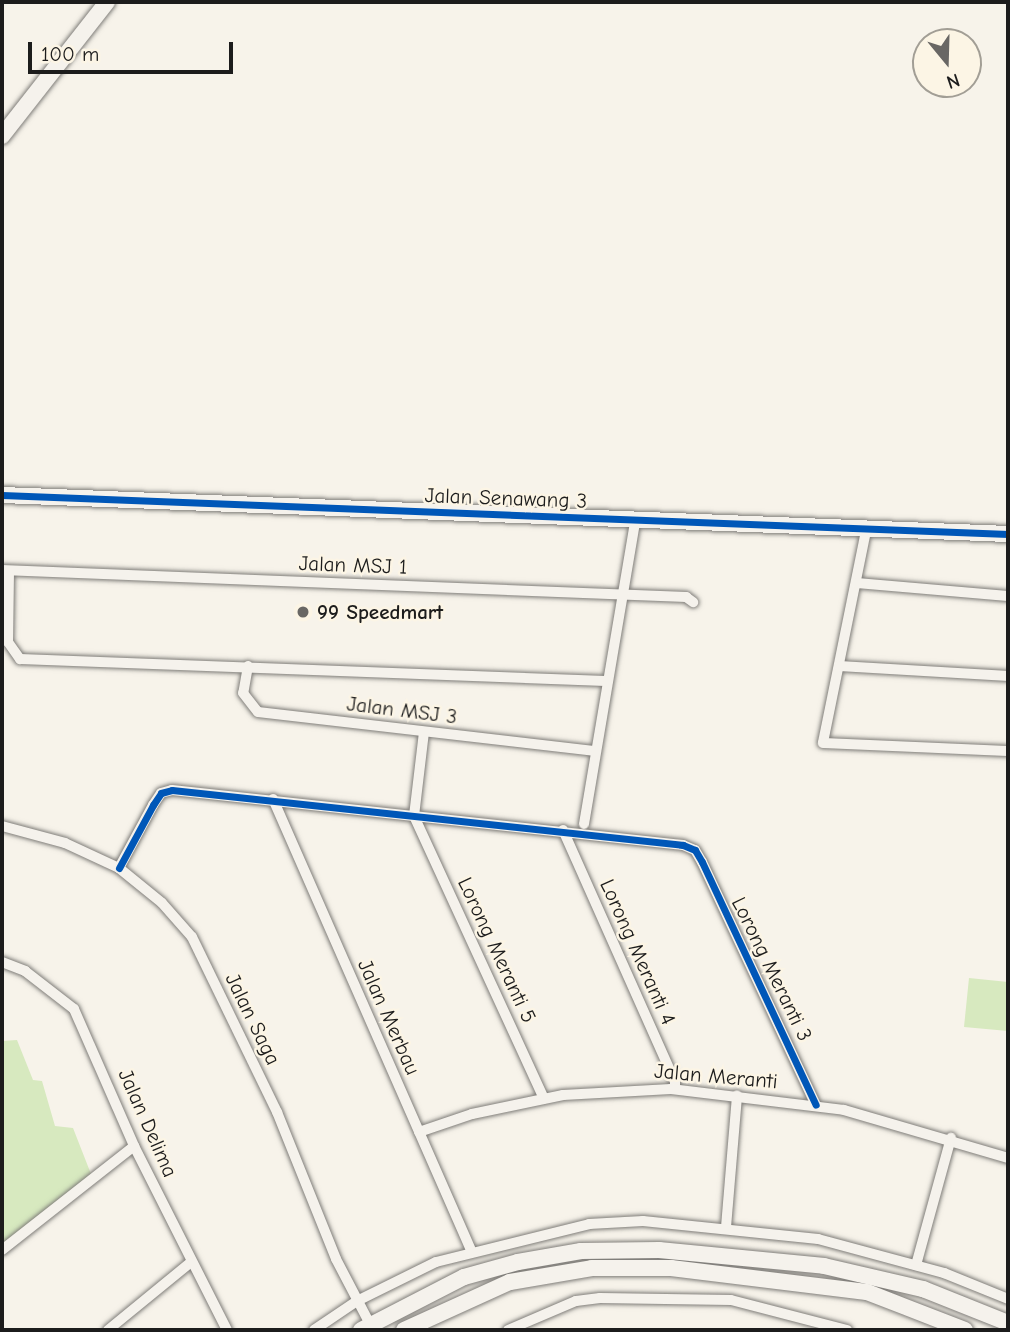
<!DOCTYPE html>
<style>
body{margin:0}
#map{position:relative;width:1010px;height:1332px;overflow:hidden;background:#f7f3ea;font-family:"Comic Neue",sans-serif}
div>[style]{position:absolute}
.green>*{inset:0;background:#d7e9bf}
.roads{filter:drop-shadow(0 0 2px #7f7d79) drop-shadow(0 0 2px #7f7d79)}
.street>*{height:10px;margin:-5px;padding:0 5px;transform-origin:5px;border-radius:5px;background:#f5f2ec}
.secondary>*{height:16px;margin:-8px;padding:0 8px;transform-origin:8px;border-radius:8px;background:#f5f2ec}
.cycleway>*{height:7px;margin:-3.5px;padding:0 3.5px;transform-origin:3.5px;border-radius:3.5px;background:#0057b8}
.dots>*{width:19px;height:19px;translate:-50% -50%;box-sizing:border-box;border:4px solid #fcf5e5;border-radius:50%}
span{translate:-50% -50%;white-space:nowrap;text-align:center;line-height:1.15;-webkit-text-stroke:5px #fcf5e5;paint-order:stroke}
.street-label{font-size:21px;color:#1c1c1c}
.poi-label{font-size:21px;color:#1c1c1c;font-weight:700}
.left{translate:0 -50%;text-align:left}
.frame{position:absolute;inset:0;border:4px solid #1c1c1c;pointer-events:none}
.north{position:absolute;left:912px;top:28px;width:70px;height:70px;box-sizing:border-box;background:#fcf5e5;border:2px solid #a29e95;border-radius:50%;rotate:161deg;font-size:19px;font-weight:700;line-height:28px;text-align:center;color:#1c1c1c}
.north::after{content:'';display:block;margin:auto;width:24px;height:32px;background:#696764;clip-path:polygon(50% 0,100% 100%,50% 72%,0 100%)}
.scale{position:absolute;left:28px;top:42px;width:205px;height:32px;box-sizing:border-box;border:4px solid #1c1c1c;border-top:0;padding-left:9px;font-size:21px;line-height:24px;white-space:nowrap;color:#1c1c1c;-webkit-text-stroke:5px #fcf5e5;paint-order:stroke}
</style>
<div id="map">
<div class="green">
<div style="clip-path:polygon(969px 978px,1008px 982px,1008px 1031px,964px 1027px)"></div>
<div style="clip-path:polygon(17px 1040px,33px 1080px,42px 1081px,55px 1126px,73px 1128px,91px 1174px,2px 1247px,2px 1041px)"></div>
</div>
<div class="roads">
<div class="street">
<div style="left:866px;top:531px;width:216px;rotate:101.5deg"></div>
<div style="left:823px;top:743px;width:185px;rotate:2.5deg"></div>
<div style="left:2px;top:570px;width:685px;rotate:2.26deg"></div>
<div style="left:686px;top:597px;width:9px;rotate:36deg"></div>
<div style="left:9px;top:572px;width:70px;rotate:90.8deg"></div>
<div style="left:8px;top:642px;width:21px;rotate:55deg"></div>
<div style="left:20px;top:659px;width:586px;rotate:2.15deg"></div>
<div style="left:856px;top:583px;width:153px;rotate:4.9deg"></div>
<div style="left:248px;top:666px;width:27px;rotate:100deg"></div>
<div style="left:243px;top:693px;width:24px;rotate:52deg"></div>
<div style="left:258px;top:712px;width:338px;rotate:6.6deg"></div>
<div style="left:840px;top:666px;width:168px;rotate:3.4deg"></div>
<div style="left:424px;top:732px;width:85px;rotate:96.8deg"></div>
<div style="left:414px;top:816px;width:311px;rotate:65.3deg"></div>
<div style="left:273px;top:799px;width:493px;rotate:66.3deg"></div>
<div style="left:584px;top:824px;width:307px;rotate:-80.4deg"></div>
<div style="left:2px;top:826px;width:65px;rotate:15.1deg"></div>
<div style="left:65px;top:843px;width:60px;rotate:24.8deg"></div>
<div style="left:119px;top:868px;width:55px;rotate:39.1deg"></div>
<div style="left:162px;top:903px;width:45px;rotate:48.6deg"></div>
<div style="left:192px;top:937px;width:195px;rotate:64.1deg"></div>
<div style="left:277px;top:1112px;width:158px;rotate:68.1deg"></div>
<div style="left:336px;top:1259px;width:73px;rotate:62.4deg"></div>
<div style="left:563px;top:830px;width:275px;rotate:66deg"></div>
<div style="left:675px;top:1081px;width:8px;rotate:90deg"></div>
<div style="left:119px;top:868px;width:72px;rotate:-61.6deg"></div>
<div style="left:153px;top:805px;width:14px;rotate:-56deg"></div>
<div style="left:161px;top:793px;width:11px;rotate:-15deg"></div>
<div style="left:172px;top:790px;width:514px;rotate:6.14deg"></div>
<div style="left:683px;top:845px;width:13px;rotate:23deg"></div>
<div style="left:695px;top:850px;width:14px;rotate:60deg"></div>
<div style="left:702px;top:862px;width:268px;rotate:64.9deg"></div>
<div style="left:2px;top:962px;width:25px;rotate:21deg"></div>
<div style="left:25px;top:971px;width:62px;rotate:37.8deg"></div>
<div style="left:74px;top:1009px;width:150px;rotate:66.3deg"></div>
<div style="left:134px;top:1146px;width:206px;rotate:63.2deg"></div>
<div style="left:419px;top:1132px;width:56px;rotate:-18.8deg"></div>
<div style="left:472px;top:1114px;width:93px;rotate:-11.8deg"></div>
<div style="left:563px;top:1095px;width:108px;rotate:-3.2deg"></div>
<div style="left:671px;top:1089px;width:174px;rotate:6.9deg"></div>
<div style="left:844px;top:1110px;width:171px;rotate:16.3deg"></div>
<div style="left:726px;top:1227px;width:132px;rotate:-85.2deg"></div>
<div style="left:2px;top:1250px;width:168px;rotate:-38.2deg"></div>
<div style="left:916px;top:1265px;width:132px;rotate:-74.6deg"></div>
<div style="left:108px;top:1330px;width:106px;rotate:-39.3deg"></div>
<div style="left:314px;top:1330px;width:52px;rotate:-34deg"></div>
<div style="left:357px;top:1301px;width:88px;rotate:-26.3deg"></div>
<div style="left:436px;top:1262px;width:158px;rotate:-13.9deg"></div>
<div style="left:589px;top:1224px;width:54px;rotate:-3.2deg"></div>
<div style="left:643px;top:1221px;width:176px;rotate:5.9deg"></div>
<div style="left:818px;top:1239px;width:131px;rotate:15.1deg"></div>
<div style="left:944px;top:1273px;width:69px;rotate:22.1deg"></div>
<div style="left:508px;top:1330px;width:74px;rotate:-23.1deg"></div>
<div style="left:576px;top:1301px;width:24px;rotate:-7deg"></div>
<div style="left:600px;top:1298px;width:131px;rotate:0.9deg"></div>
<div style="left:731px;top:1300px;width:120px;rotate:14.5deg"></div>
</div>
<div class="secondary">
<div style="left:2px;top:136px;width:170px;rotate:-51.9deg"></div>
<div style="left:2px;top:495px;width:1007px;rotate:2.22deg"></div>
<div style="left:361px;top:1330px;width:116px;rotate:-27.2deg"></div>
<div style="left:464px;top:1277px;width:56px;rotate:-15.5deg"></div>
<div style="left:518px;top:1262px;width:64px;rotate:-9.9deg"></div>
<div style="left:581px;top:1251px;width:78px;rotate:-0.7deg"></div>
<div style="left:659px;top:1250px;width:166px;rotate:5.5deg"></div>
<div style="left:824px;top:1266px;width:102px;rotate:13.1deg"></div>
<div style="left:923px;top:1289px;width:92px;rotate:21.8deg"></div>
<div style="left:404px;top:1330px;width:116px;rotate:-24.4deg"></div>
<div style="left:510px;top:1282px;width:83px;rotate:-9.7deg"></div>
<div style="left:592px;top:1268px;width:79px"></div>
<div style="left:671px;top:1268px;width:197px;rotate:7deg"></div>
<div style="left:867px;top:1292px;width:105px;rotate:21.2deg"></div>
</div>
</div>
<div class="cycleway">
<div style="left:2px;top:495px;width:1007px;rotate:2.22deg"></div>
<div style="left:119px;top:868px;width:72px;rotate:-61.6deg"></div>
<div style="left:153px;top:805px;width:14px;rotate:-56deg"></div>
<div style="left:161px;top:793px;width:11px;rotate:-15deg"></div>
<div style="left:172px;top:790px;width:514px;rotate:6.14deg"></div>
<div style="left:683px;top:845px;width:13px;rotate:23deg"></div>
<div style="left:695px;top:850px;width:14px;rotate:60deg"></div>
<div style="left:702px;top:862px;width:268px;rotate:64.9deg"></div>
</div>
<div class="dots">
<div style="left:303px;top:612px;background:#696764"></div>
</div>
<div class="street-label">
<span style="left:506px;top:498px;rotate:2deg">Jalan Senawang 3</span>
<span style="left:353px;top:565px;rotate:2deg">Jalan MSJ 1</span>
<span style="left:402px;top:710px;rotate:7deg">Jalan MSJ 3</span>
<span style="left:497px;top:950px;rotate:65deg">Lorong Meranti 5</span>
<span style="left:638px;top:952px;rotate:66deg">Lorong Meranti 4</span>
<span style="left:772px;top:969px;rotate:64deg">Lorong Meranti 3</span>
<span style="left:389px;top:1017px;rotate:66deg">Jalan Merbau</span>
<span style="left:253px;top:1019px;rotate:64deg">Jalan Saga</span>
<span style="left:716px;top:1076px;rotate:5deg">Jalan Meranti</span>
<span style="left:148px;top:1123px;rotate:66deg">Jalan Delima</span>
</div>
<div class="poi-label">
<span class="left" style="left:317px;top:612px">99 Speedmart</span>
</div>
<div class="frame"></div>
<div class="north">N</div>
<div class="scale">100 m</div>
</div>
